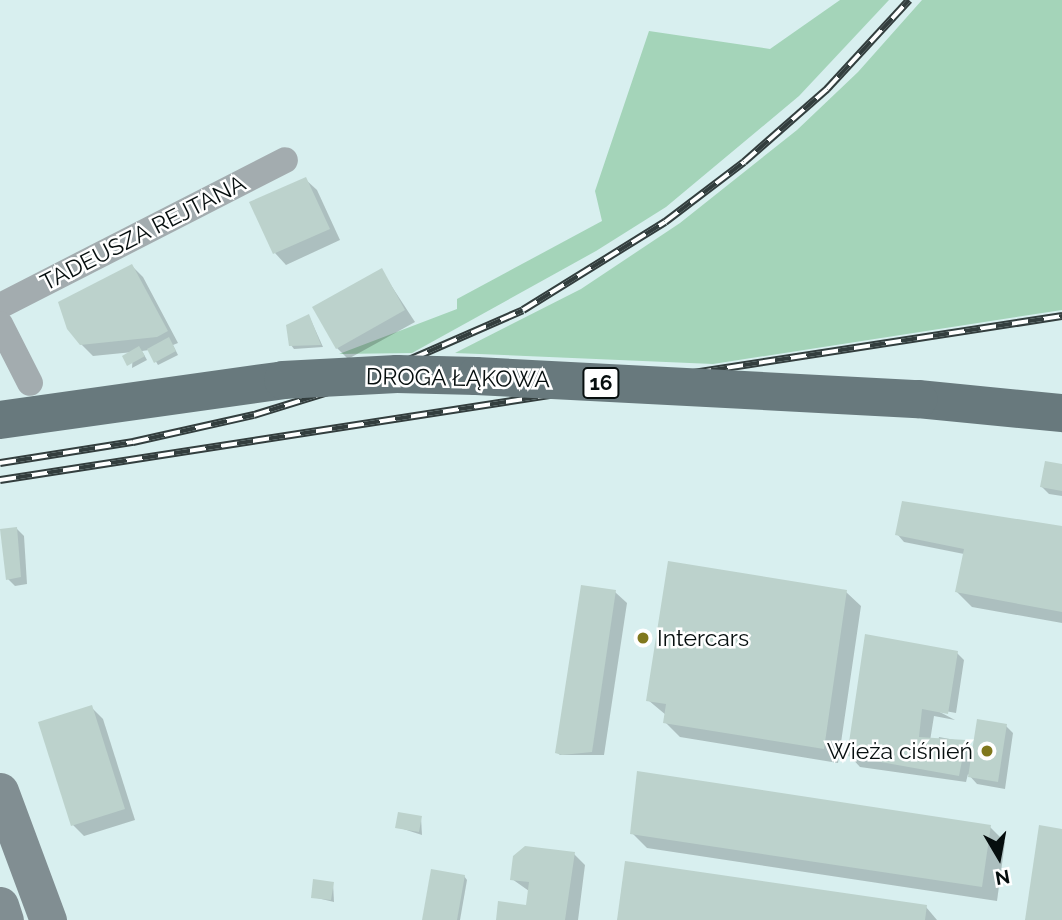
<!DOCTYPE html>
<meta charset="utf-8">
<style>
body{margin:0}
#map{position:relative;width:1062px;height:920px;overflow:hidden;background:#d8efef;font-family:Raleway,sans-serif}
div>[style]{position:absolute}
.green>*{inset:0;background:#a4d4b9}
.shadow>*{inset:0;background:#0003}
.building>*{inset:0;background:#bcd2cc}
.minor>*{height:26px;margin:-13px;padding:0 13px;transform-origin:13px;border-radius:13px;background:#a3acaf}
.secondary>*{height:37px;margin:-18.5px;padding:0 18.5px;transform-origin:18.5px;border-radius:18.5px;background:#818e92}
.primary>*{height:38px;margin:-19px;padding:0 19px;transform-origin:19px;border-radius:19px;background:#68797d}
.rail>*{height:8px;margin-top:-4px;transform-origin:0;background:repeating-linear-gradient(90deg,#fff 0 16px,#333e3e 0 32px);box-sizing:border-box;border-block:2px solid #333e3e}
.primary-bridge>*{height:38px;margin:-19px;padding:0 19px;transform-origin:19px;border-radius:19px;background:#68797d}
.dots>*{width:19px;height:19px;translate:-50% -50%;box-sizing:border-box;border:4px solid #fff;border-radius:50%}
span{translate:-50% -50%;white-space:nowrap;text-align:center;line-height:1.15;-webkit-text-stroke:5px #fff;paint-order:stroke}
.shield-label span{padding:2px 5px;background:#fff;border:2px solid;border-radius:5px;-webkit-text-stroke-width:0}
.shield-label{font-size:21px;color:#060e0e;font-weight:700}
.street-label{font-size:23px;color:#060e0e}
.poi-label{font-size:23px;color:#060e0e}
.left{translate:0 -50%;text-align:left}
.right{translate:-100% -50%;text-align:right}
.north{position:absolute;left:964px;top:822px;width:70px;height:70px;-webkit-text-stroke:5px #fff;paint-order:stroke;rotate:170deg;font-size:19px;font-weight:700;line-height:28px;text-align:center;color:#060e0e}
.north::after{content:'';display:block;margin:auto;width:24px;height:32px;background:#060e0e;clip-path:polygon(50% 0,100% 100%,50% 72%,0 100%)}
</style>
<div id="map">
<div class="green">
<div style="clip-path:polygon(840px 0,889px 0,799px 96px,666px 207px,596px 251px,412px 353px,339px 354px,457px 309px,457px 299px,602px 221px,595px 191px,649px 31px,770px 49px)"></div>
<div style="clip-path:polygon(922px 0,1062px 0,1062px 310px,713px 364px,455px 353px,581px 289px,680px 223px,797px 130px,858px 72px)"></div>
</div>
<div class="shadow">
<div style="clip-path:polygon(305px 179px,317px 190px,340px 240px,286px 265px,275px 253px)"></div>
<div style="clip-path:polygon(132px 266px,143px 277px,178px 343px,173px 345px,178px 355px,158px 365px,149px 350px,142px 351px,147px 360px,132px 368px,133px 352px,93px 356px,81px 344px)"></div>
<div style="clip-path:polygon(381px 270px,415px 322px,348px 359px,337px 348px)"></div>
<div style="clip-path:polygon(309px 316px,323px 347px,294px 349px,291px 345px)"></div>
<div style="clip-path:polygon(1062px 465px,1062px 496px,1049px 494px,1042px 487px)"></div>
<div style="clip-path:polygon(16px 528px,24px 536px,27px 584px,15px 586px,8px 579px)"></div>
<div style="clip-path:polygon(1062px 528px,1062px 623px,972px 607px,957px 592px,964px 554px,904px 542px,897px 534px)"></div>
<div style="clip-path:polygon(615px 592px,627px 603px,604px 755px,560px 755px,557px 752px)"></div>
<div style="clip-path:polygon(846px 592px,861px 606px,838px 763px,680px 737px,665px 722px,666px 715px,648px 700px)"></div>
<div style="clip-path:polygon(957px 653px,964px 660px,956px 713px,934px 709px,955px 720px,934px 716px,930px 741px,938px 743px,939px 737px,965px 742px,974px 751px,1006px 726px,1013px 733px,1005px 789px,977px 784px,968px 774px,966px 782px,860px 767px,849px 755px)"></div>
<div style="clip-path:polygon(91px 707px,103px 719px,135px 820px,84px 836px,73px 825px)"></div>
<div style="clip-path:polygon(421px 818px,422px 835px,397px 827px)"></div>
<div style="clip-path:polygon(990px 827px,1005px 842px,997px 901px,647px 848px,632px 833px)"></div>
<div style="clip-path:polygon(574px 854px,585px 865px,578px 920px,497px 920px,527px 908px,529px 891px,512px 879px)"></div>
<div style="clip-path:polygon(464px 876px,467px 880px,460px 920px,424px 920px)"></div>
<div style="clip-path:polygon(333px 883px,334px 902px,313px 897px)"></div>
<div style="clip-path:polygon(926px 907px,937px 920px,619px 920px)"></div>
</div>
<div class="building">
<div style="clip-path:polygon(306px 177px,330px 229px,273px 254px,249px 202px)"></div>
<div style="clip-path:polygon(132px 264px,168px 331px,157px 337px,80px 345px,67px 329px,58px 302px)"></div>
<div style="clip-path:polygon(382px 268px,405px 310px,336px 349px,312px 307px)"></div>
<div style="clip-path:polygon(309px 314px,321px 345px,289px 346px,286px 325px)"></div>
<div style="clip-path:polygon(169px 337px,176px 351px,154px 363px,147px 349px)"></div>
<div style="clip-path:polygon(139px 346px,145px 356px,127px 366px,122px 356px)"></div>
<div style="clip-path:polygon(1045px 461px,1062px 464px,1062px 491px,1040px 487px)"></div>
<div style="clip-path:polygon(902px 501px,1062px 526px,1062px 612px,955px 592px,964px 549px,895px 535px)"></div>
<div style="clip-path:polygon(17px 527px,21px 577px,6px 580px,0 529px)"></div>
<div style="clip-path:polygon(668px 561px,847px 590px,824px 749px,663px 723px,666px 704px,646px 701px)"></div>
<div style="clip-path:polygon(581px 585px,616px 590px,592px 752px,562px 755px,555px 753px)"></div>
<div style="clip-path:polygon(865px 634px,958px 651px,948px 714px,922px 709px,919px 737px,966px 740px,959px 776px,847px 756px)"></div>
<div style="clip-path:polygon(92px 705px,125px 809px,71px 826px,38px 722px)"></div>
<div style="clip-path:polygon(977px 719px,1007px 724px,998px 782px,968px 777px)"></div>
<div style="clip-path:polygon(637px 771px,991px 825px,982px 887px,630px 834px)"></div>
<div style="clip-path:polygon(398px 812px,422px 816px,419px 832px,395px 828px)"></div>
<div style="clip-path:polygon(1039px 825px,1062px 829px,1062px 920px,1025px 920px)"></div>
<div style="clip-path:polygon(525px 846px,575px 852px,565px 920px,496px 920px,498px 901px,526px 905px,529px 882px,510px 880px,513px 856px)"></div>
<div style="clip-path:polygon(625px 861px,927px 905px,925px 920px,617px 920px)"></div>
<div style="clip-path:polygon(431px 869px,465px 875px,457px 920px,422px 920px)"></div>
<div style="clip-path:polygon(313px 879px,334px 882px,331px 900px,311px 898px)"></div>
</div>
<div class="minor">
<div style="left:0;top:306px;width:320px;rotate:-27.1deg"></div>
<div style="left:0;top:324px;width:66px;rotate:63deg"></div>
</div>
<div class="secondary">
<div style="left:0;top:791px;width:138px;rotate:69.6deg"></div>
<div style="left:0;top:905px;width:16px;rotate:72deg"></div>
</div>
<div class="primary">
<div style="left:918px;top:399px;width:145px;rotate:5.6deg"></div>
<div style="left:0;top:420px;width:286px;rotate:-8deg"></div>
</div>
<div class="rail">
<div style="left:0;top:463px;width:135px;rotate:-9deg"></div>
<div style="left:133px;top:442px;width:124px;rotate:-12.6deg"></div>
<div style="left:254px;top:415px;width:105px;rotate:-17.2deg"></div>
<div style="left:354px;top:384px;width:184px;rotate:-23.6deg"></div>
<div style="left:523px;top:310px;width:167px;rotate:-31.8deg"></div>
<div style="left:665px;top:222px;width:99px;rotate:-37.2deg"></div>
<div style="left:744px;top:162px;width:111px;rotate:-41.3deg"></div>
<div style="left:827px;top:89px;width:121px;rotate:-47.3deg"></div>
<div style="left:0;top:480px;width:1075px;rotate:-8.78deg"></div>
</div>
<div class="primary-bridge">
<div style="left:283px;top:380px;width:114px;rotate:-3deg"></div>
<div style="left:397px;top:374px;width:79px;rotate:1.5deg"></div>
<div style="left:476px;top:376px;width:443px;rotate:3deg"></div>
</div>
<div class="dots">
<div style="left:643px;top:638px;background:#80781d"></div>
<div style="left:987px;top:751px;background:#80781d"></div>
</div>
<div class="shield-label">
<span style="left:601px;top:383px">16</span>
</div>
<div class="street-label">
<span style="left:143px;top:233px;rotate:-27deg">TADEUSZA REJTANA</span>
<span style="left:458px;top:378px;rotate:1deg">DROGA ŁĄKOWA</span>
</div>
<div class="poi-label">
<span class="left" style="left:657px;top:638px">Intercars</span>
<span class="right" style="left:973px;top:751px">Wieża ciśnień</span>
</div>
<div class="north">N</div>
</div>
